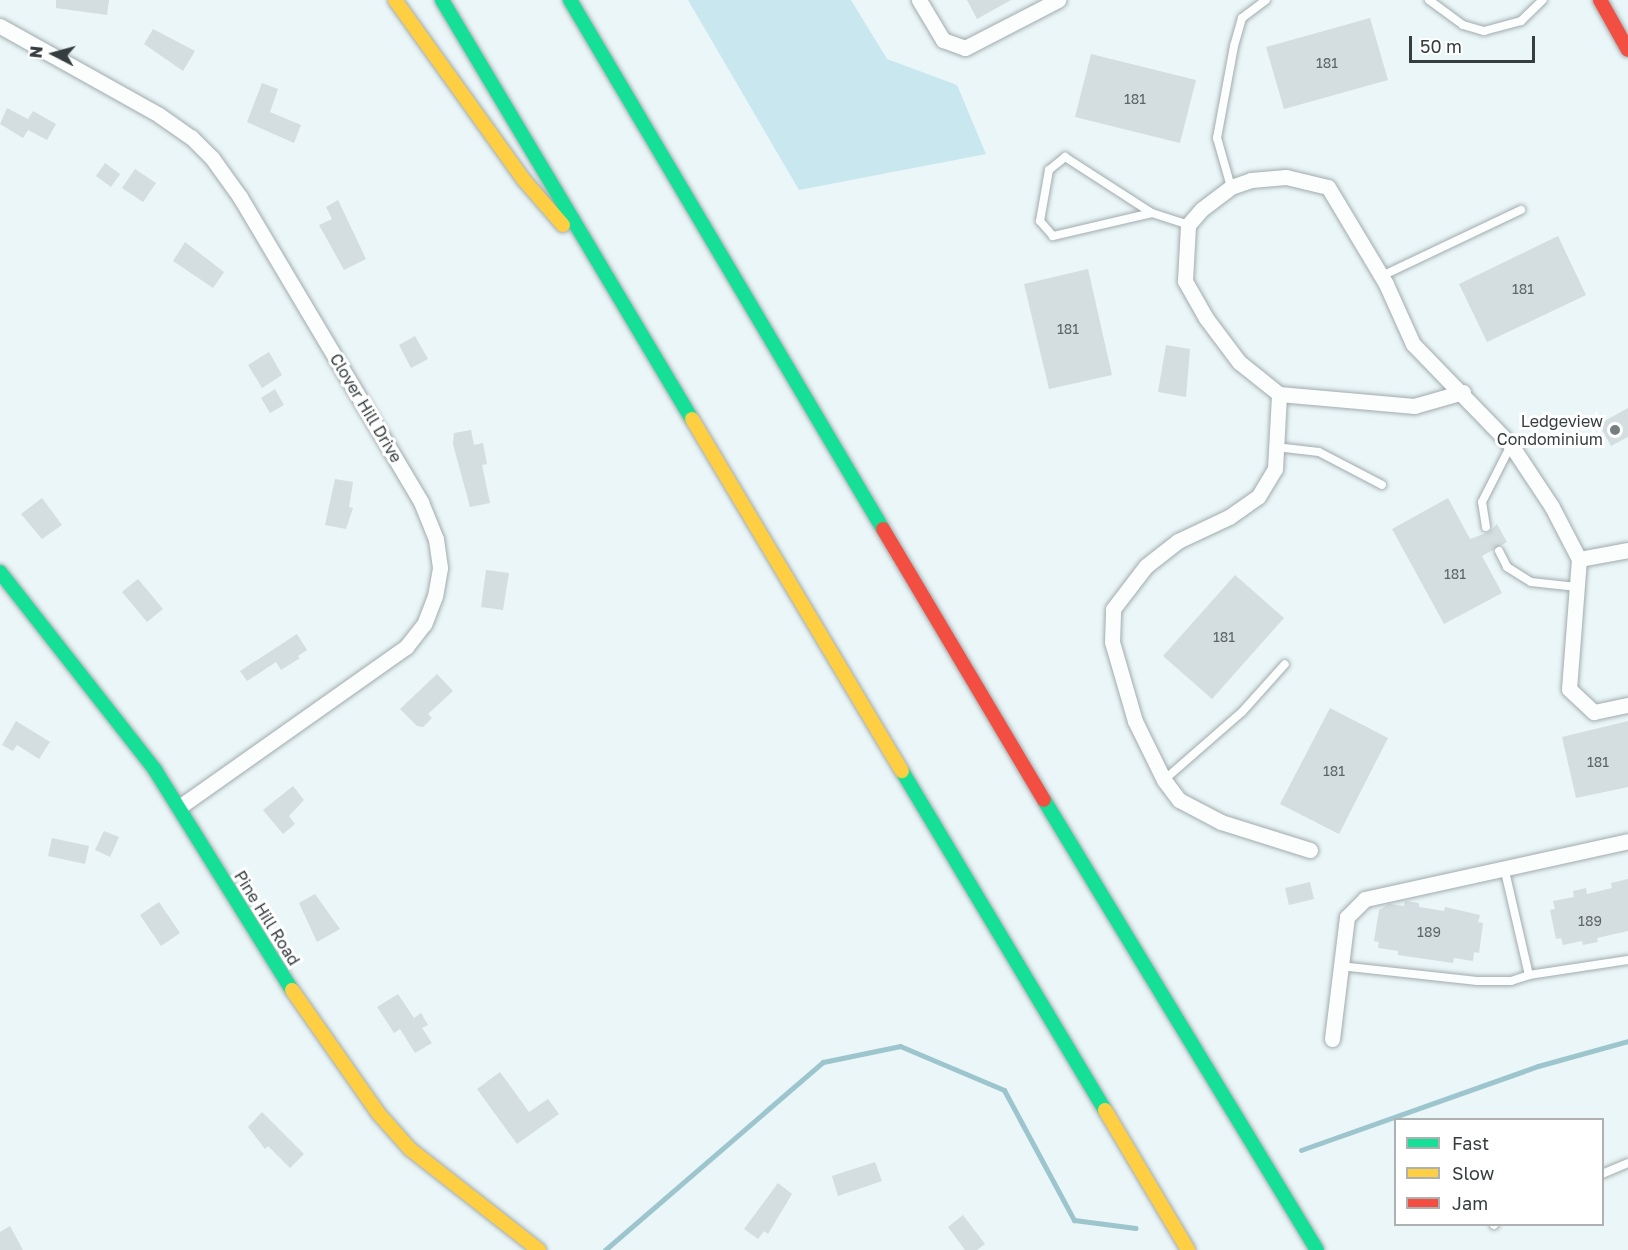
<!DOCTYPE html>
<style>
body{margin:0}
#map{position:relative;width:1628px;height:1250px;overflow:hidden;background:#eaf6f8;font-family:"Golos Text",sans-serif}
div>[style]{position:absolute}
.green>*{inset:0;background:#c9e7ee}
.stream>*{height:5px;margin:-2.5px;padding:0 2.5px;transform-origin:2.5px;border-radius:2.5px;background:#9dc5cd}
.building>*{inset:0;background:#d4dddf}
.roads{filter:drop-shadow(0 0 2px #a2abad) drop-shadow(0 0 2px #a2abad)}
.lane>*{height:8px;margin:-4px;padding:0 4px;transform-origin:4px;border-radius:4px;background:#fcfefe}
.street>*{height:15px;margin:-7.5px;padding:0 7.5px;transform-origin:7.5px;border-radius:7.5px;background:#fcfefe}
.fast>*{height:14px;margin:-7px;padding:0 7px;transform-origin:7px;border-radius:7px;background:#16e098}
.slow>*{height:14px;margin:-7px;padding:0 7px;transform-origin:7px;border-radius:7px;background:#ffcf43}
.jam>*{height:14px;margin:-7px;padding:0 7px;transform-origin:7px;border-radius:7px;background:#f24e42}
.dots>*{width:16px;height:16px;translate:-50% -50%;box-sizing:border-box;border:3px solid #fff;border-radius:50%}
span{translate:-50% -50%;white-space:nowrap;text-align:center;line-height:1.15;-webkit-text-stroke:6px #fff;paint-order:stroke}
.number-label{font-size:14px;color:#5d6567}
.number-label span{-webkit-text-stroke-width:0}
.street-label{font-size:16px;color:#353d3f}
.poi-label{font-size:16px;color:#353d3f}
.right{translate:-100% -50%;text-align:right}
.legend{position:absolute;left:1394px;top:1118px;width:210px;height:108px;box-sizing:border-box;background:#fff;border:2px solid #aeb1b2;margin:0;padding:8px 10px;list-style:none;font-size:18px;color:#353d3f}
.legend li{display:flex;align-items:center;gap:12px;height:30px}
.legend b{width:30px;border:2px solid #aeb1b2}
.north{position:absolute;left:24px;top:24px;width:60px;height:60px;-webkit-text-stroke:4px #fff;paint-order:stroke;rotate:276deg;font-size:16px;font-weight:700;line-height:24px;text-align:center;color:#353d3f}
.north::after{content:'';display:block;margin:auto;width:21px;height:27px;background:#353d3f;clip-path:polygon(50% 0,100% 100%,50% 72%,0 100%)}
.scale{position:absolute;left:1409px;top:36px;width:126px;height:27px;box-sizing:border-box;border:3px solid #353d3f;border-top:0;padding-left:8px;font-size:18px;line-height:21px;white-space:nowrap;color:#353d3f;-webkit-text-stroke:4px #fff;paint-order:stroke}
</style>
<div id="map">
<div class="green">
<div style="clip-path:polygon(688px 0,851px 0,887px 59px,957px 85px,986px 154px,799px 190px)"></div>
</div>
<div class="stream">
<div style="left:1301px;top:1150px;width:251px;rotate:-19.5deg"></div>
<div style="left:1538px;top:1066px;width:93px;rotate:-15.5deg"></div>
<div style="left:605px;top:1250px;width:288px;rotate:-40.8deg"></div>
<div style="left:823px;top:1062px;width:79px;rotate:-11.7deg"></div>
<div style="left:900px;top:1046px;width:113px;rotate:22.9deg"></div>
<div style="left:1004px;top:1090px;width:148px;rotate:61.7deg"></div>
<div style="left:1074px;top:1220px;width:62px;rotate:7.5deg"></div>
</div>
<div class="building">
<div style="clip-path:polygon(56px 0,109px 0,107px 15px,56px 8px)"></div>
<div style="clip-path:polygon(967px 0,1011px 0,977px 19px)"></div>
<div style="clip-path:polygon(1370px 18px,1388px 80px,1284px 109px,1266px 47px)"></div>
<div style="clip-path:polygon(153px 29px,195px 51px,183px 71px,144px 44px)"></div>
<div style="clip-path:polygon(1091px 54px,1196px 80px,1180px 143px,1075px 117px)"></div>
<div style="clip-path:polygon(262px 83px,278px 89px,270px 112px,301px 125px,294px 143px,247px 122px)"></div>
<div style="clip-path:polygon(7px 108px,28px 119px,33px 111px,56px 124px,47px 140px,28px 130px,23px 138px,0 124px)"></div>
<div style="clip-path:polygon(105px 163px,120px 174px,111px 187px,96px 176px)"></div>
<div style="clip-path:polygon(135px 169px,156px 183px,143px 202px,122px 188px)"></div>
<div style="clip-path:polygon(338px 200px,366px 259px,344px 270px,319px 225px,332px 219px,326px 207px)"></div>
<div style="clip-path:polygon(1558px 236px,1586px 295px,1487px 342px,1459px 284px)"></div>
<div style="clip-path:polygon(185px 242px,224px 272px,213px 288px,173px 261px)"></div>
<div style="clip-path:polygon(1088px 269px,1112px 375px,1049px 389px,1024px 284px)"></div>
<div style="clip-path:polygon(415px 336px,428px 359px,411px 368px,399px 345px)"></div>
<div style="clip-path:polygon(1166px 345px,1190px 349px,1186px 397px,1158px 392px)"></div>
<div style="clip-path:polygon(269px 352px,282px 375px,262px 388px,248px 365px)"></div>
<div style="clip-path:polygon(275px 389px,284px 405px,270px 413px,261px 398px)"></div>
<div style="clip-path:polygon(1628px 408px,1628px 437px,1611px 446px,1599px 424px)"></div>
<div style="clip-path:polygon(471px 430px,474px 445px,483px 443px,487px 464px,482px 465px,490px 503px,470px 507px,453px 444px,454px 433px)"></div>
<div style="clip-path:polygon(335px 479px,353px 482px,349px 507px,353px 508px,346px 529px,325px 525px)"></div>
<div style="clip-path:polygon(42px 498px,62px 525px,42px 539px,21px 514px)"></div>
<div style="clip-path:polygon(1448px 498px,1470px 539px,1489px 532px,1497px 524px,1507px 542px,1482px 556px,1502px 593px,1444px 624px,1392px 529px)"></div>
<div style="clip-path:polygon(486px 570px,509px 573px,503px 610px,481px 607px)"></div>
<div style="clip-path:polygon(1235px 575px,1284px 618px,1212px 699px,1163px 656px)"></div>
<div style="clip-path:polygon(138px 579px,163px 609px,147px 622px,122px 592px)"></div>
<div style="clip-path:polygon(297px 634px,307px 650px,298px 656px,300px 658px,281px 670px,276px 662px,247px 681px,240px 671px)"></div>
<div style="clip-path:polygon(437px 674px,453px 691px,428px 714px,432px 718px,423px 727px,417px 726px,400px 709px)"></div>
<div style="clip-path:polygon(1330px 708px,1388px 738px,1339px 834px,1280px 804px)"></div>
<div style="clip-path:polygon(16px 721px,50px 742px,39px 759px,17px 745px,13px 751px,2px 745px)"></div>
<div style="clip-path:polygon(1628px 721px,1628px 787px,1576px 798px,1562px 737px)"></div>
<div style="clip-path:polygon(293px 786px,304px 800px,289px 816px,295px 824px,283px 834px,263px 810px)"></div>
<div style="clip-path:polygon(104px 831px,119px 837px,110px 857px,95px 850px)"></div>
<div style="clip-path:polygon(52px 838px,89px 846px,85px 864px,48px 856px)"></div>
<div style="clip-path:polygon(1628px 879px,1628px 931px,1597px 938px,1598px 942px,1583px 945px,1582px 941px,1563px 945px,1561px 938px,1556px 939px,1550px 910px,1555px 909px,1553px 901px,1574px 897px,1573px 891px,1586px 888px,1587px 894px,1612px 888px,1611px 883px)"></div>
<div style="clip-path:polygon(1310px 882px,1314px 899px,1289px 905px,1285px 888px)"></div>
<div style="clip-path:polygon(315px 894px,340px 929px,317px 942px,299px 903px)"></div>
<div style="clip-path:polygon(1405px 901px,1419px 903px,1419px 907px,1444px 911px,1445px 907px,1480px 915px,1478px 922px,1483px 923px,1479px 953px,1474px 952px,1473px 961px,1454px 958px,1453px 963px,1398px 955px,1398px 951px,1378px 948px,1379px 942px,1374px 941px,1379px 910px,1389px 904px,1404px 906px)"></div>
<div style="clip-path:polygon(159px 902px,180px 933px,161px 946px,140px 915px)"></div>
<div style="clip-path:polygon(398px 994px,414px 1018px,421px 1013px,428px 1025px,422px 1028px,432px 1043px,415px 1053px,400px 1029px,394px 1033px,377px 1007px)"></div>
<div style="clip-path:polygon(500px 1072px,529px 1112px,548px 1099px,559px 1114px,517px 1144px,477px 1089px)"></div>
<div style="clip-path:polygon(262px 1112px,304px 1154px,290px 1168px,268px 1146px,265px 1149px,248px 1127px)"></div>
<div style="clip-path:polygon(875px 1162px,882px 1181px,838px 1196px,832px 1176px)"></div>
<div style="clip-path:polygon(778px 1183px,792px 1194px,768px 1234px,764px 1231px,758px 1239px,744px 1229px)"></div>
<div style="clip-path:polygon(963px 1215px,985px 1244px,977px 1250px,965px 1250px,948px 1227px)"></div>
<div style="clip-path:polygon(10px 1226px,23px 1250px,0 1250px,0 1232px)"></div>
</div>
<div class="roads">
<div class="lane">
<div style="left:1429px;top:0;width:42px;rotate:36.3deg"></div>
<div style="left:1463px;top:25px;width:22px;rotate:16deg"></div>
<div style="left:1484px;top:31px;width:38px;rotate:-15deg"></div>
<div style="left:1521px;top:21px;width:30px;rotate:-44deg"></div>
<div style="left:1231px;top:187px;width:51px;rotate:-105.9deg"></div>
<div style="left:1217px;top:138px;width:94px;rotate:-79.5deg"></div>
<div style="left:1234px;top:46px;width:29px;rotate:-74deg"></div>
<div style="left:1242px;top:18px;width:30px;rotate:-37deg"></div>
<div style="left:1152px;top:213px;width:102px;rotate:166.9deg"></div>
<div style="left:1053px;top:236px;width:20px;rotate:-131deg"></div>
<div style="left:1040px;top:221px;width:52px;rotate:-80deg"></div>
<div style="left:1049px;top:170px;width:21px;rotate:-39deg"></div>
<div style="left:1065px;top:157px;width:103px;rotate:32.8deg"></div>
<div style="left:1152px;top:213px;width:38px;rotate:18deg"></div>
<div style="left:1382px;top:276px;width:154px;rotate:-25.4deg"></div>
<div style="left:1276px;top:447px;width:43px;rotate:6.6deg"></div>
<div style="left:1319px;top:452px;width:71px;rotate:27.6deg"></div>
<div style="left:1486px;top:527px;width:25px;rotate:-99deg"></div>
<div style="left:1482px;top:502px;width:64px;rotate:-63deg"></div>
<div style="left:1499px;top:551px;width:18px;rotate:63deg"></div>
<div style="left:1507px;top:567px;width:28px;rotate:32deg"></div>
<div style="left:1531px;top:582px;width:46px;rotate:6.2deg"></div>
<div style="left:1164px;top:780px;width:103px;rotate:-41.1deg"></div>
<div style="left:1242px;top:712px;width:64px;rotate:-48.1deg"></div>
<div style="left:1504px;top:867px;width:111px;rotate:77deg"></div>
<div style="left:1529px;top:975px;width:100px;rotate:-8.6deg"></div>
<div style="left:1340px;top:966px;width:138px;rotate:6.2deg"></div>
<div style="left:1477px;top:981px;width:34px"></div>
<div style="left:1511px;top:981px;width:19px;rotate:-18deg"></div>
<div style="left:1602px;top:1174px;width:28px;rotate:-23deg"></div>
<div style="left:1494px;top:1225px;width:1px;rotate:-45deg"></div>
</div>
<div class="street">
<div style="left:919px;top:0;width:47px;rotate:59deg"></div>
<div style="left:943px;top:40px;width:23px;rotate:20deg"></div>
<div style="left:965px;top:48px;width:105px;rotate:-27.3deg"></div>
<div style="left:0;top:26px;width:182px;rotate:29.2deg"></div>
<div style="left:159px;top:115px;width:39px;rotate:35deg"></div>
<div style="left:191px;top:137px;width:30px;rotate:45deg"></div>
<div style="left:212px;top:158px;width:48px;rotate:54.3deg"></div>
<div style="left:240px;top:197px;width:355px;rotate:59.3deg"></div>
<div style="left:421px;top:502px;width:40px;rotate:68deg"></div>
<div style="left:436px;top:539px;width:29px;rotate:82deg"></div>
<div style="left:440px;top:568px;width:28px;rotate:100deg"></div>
<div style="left:435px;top:596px;width:30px;rotate:111deg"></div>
<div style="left:424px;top:624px;width:29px;rotate:128deg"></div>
<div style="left:406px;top:647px;width:278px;rotate:144.8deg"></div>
<div style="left:1279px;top:394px;width:136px;rotate:5.1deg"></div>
<div style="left:1414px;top:406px;width:51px;rotate:-15.9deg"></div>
<div style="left:1628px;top:550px;width:50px;rotate:169.6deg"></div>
<div style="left:1579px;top:559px;width:130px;rotate:94.4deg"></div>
<div style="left:1569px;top:689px;width:34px;rotate:43deg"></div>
<div style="left:1594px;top:712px;width:35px;rotate:-12deg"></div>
<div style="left:1310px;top:850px;width:93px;rotate:-162.5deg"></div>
<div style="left:1221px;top:822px;width:47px;rotate:-152.4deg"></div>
<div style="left:1179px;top:800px;width:25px;rotate:-127deg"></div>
<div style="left:1164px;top:780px;width:66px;rotate:-116.2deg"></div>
<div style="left:1135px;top:721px;width:82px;rotate:-106.2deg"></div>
<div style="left:1112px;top:642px;width:33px;rotate:-88deg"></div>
<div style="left:1113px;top:609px;width:54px;rotate:-52.5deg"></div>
<div style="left:1146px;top:566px;width:41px;rotate:-38deg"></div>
<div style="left:1178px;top:541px;width:56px;rotate:-25.2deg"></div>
<div style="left:1229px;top:517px;width:35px;rotate:-35deg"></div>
<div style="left:1258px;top:497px;width:33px;rotate:-59deg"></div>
<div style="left:1275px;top:469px;width:75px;rotate:-86.9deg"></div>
<div style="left:1279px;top:394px;width:51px;rotate:-141.3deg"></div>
<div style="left:1239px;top:362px;width:55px;rotate:-126.9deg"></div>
<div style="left:1206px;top:318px;width:43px;rotate:-119.6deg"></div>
<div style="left:1185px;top:281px;width:56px;rotate:-86.9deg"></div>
<div style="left:1188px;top:225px;width:21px;rotate:-49deg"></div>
<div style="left:1202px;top:209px;width:36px;rotate:-37deg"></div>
<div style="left:1231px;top:187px;width:21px;rotate:-19deg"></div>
<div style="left:1251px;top:180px;width:35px;rotate:-5deg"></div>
<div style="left:1286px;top:177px;width:43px;rotate:13.4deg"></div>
<div style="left:1328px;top:187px;width:113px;rotate:59.1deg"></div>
<div style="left:1386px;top:284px;width:66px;rotate:65.8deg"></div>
<div style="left:1413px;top:344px;width:141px;rotate:45.9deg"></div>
<div style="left:1511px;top:445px;width:74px;rotate:56.5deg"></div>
<div style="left:1552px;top:507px;width:59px;rotate:62.6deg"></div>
<div style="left:1332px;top:1039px;width:123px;rotate:-83deg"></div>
<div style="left:1347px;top:917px;width:25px;rotate:-45deg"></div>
<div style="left:1365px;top:899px;width:269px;rotate:-12.4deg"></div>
</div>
<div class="fast">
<div style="left:442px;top:0;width:488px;rotate:59.2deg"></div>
<div style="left:570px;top:0;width:615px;rotate:59.39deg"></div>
<div style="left:0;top:572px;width:251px;rotate:51.9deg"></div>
<div style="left:155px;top:770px;width:259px;rotate:58.1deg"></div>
<div style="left:902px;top:771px;width:395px;rotate:59.1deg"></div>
<div style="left:1044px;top:800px;width:526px;rotate:58.76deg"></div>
</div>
<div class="slow">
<div style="left:395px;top:0;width:220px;rotate:54.4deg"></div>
<div style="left:523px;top:179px;width:61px;rotate:49deg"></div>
<div style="left:692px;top:419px;width:410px;rotate:59.2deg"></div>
<div style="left:292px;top:990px;width:150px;rotate:55deg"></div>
<div style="left:378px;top:1113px;width:48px;rotate:48.4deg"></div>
<div style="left:410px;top:1149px;width:164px;rotate:38.1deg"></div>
<div style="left:1105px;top:1110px;width:163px;rotate:59.3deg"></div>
</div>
<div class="jam">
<div style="left:1600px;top:0;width:57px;rotate:60.8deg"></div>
<div style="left:883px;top:529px;width:315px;rotate:59.3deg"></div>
</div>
</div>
<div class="dots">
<div style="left:1615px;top:430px;background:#747e80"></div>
</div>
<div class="number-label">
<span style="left:1327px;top:63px">181</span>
<span style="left:1135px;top:99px">181</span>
<span style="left:1523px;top:289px">181</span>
<span style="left:1068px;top:329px">181</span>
<span style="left:1455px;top:574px">181</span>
<span style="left:1224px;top:637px">181</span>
<span style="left:1598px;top:762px">181</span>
<span style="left:1334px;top:771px">181</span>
<span style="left:1590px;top:921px">189</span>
<span style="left:1429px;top:932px">189</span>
</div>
<div class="street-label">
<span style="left:366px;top:408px;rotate:59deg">Clover Hill Drive</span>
<span style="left:267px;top:918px;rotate:58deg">Pine Hill Road</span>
</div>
<div class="poi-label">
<span class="right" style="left:1603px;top:430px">Ledgeview<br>Condominium</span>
</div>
<ul class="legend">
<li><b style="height:8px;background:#16e098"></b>Fast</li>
<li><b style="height:8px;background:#ffcf43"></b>Slow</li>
<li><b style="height:8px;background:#f24e42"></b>Jam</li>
</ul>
<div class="north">N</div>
<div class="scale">50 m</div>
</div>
